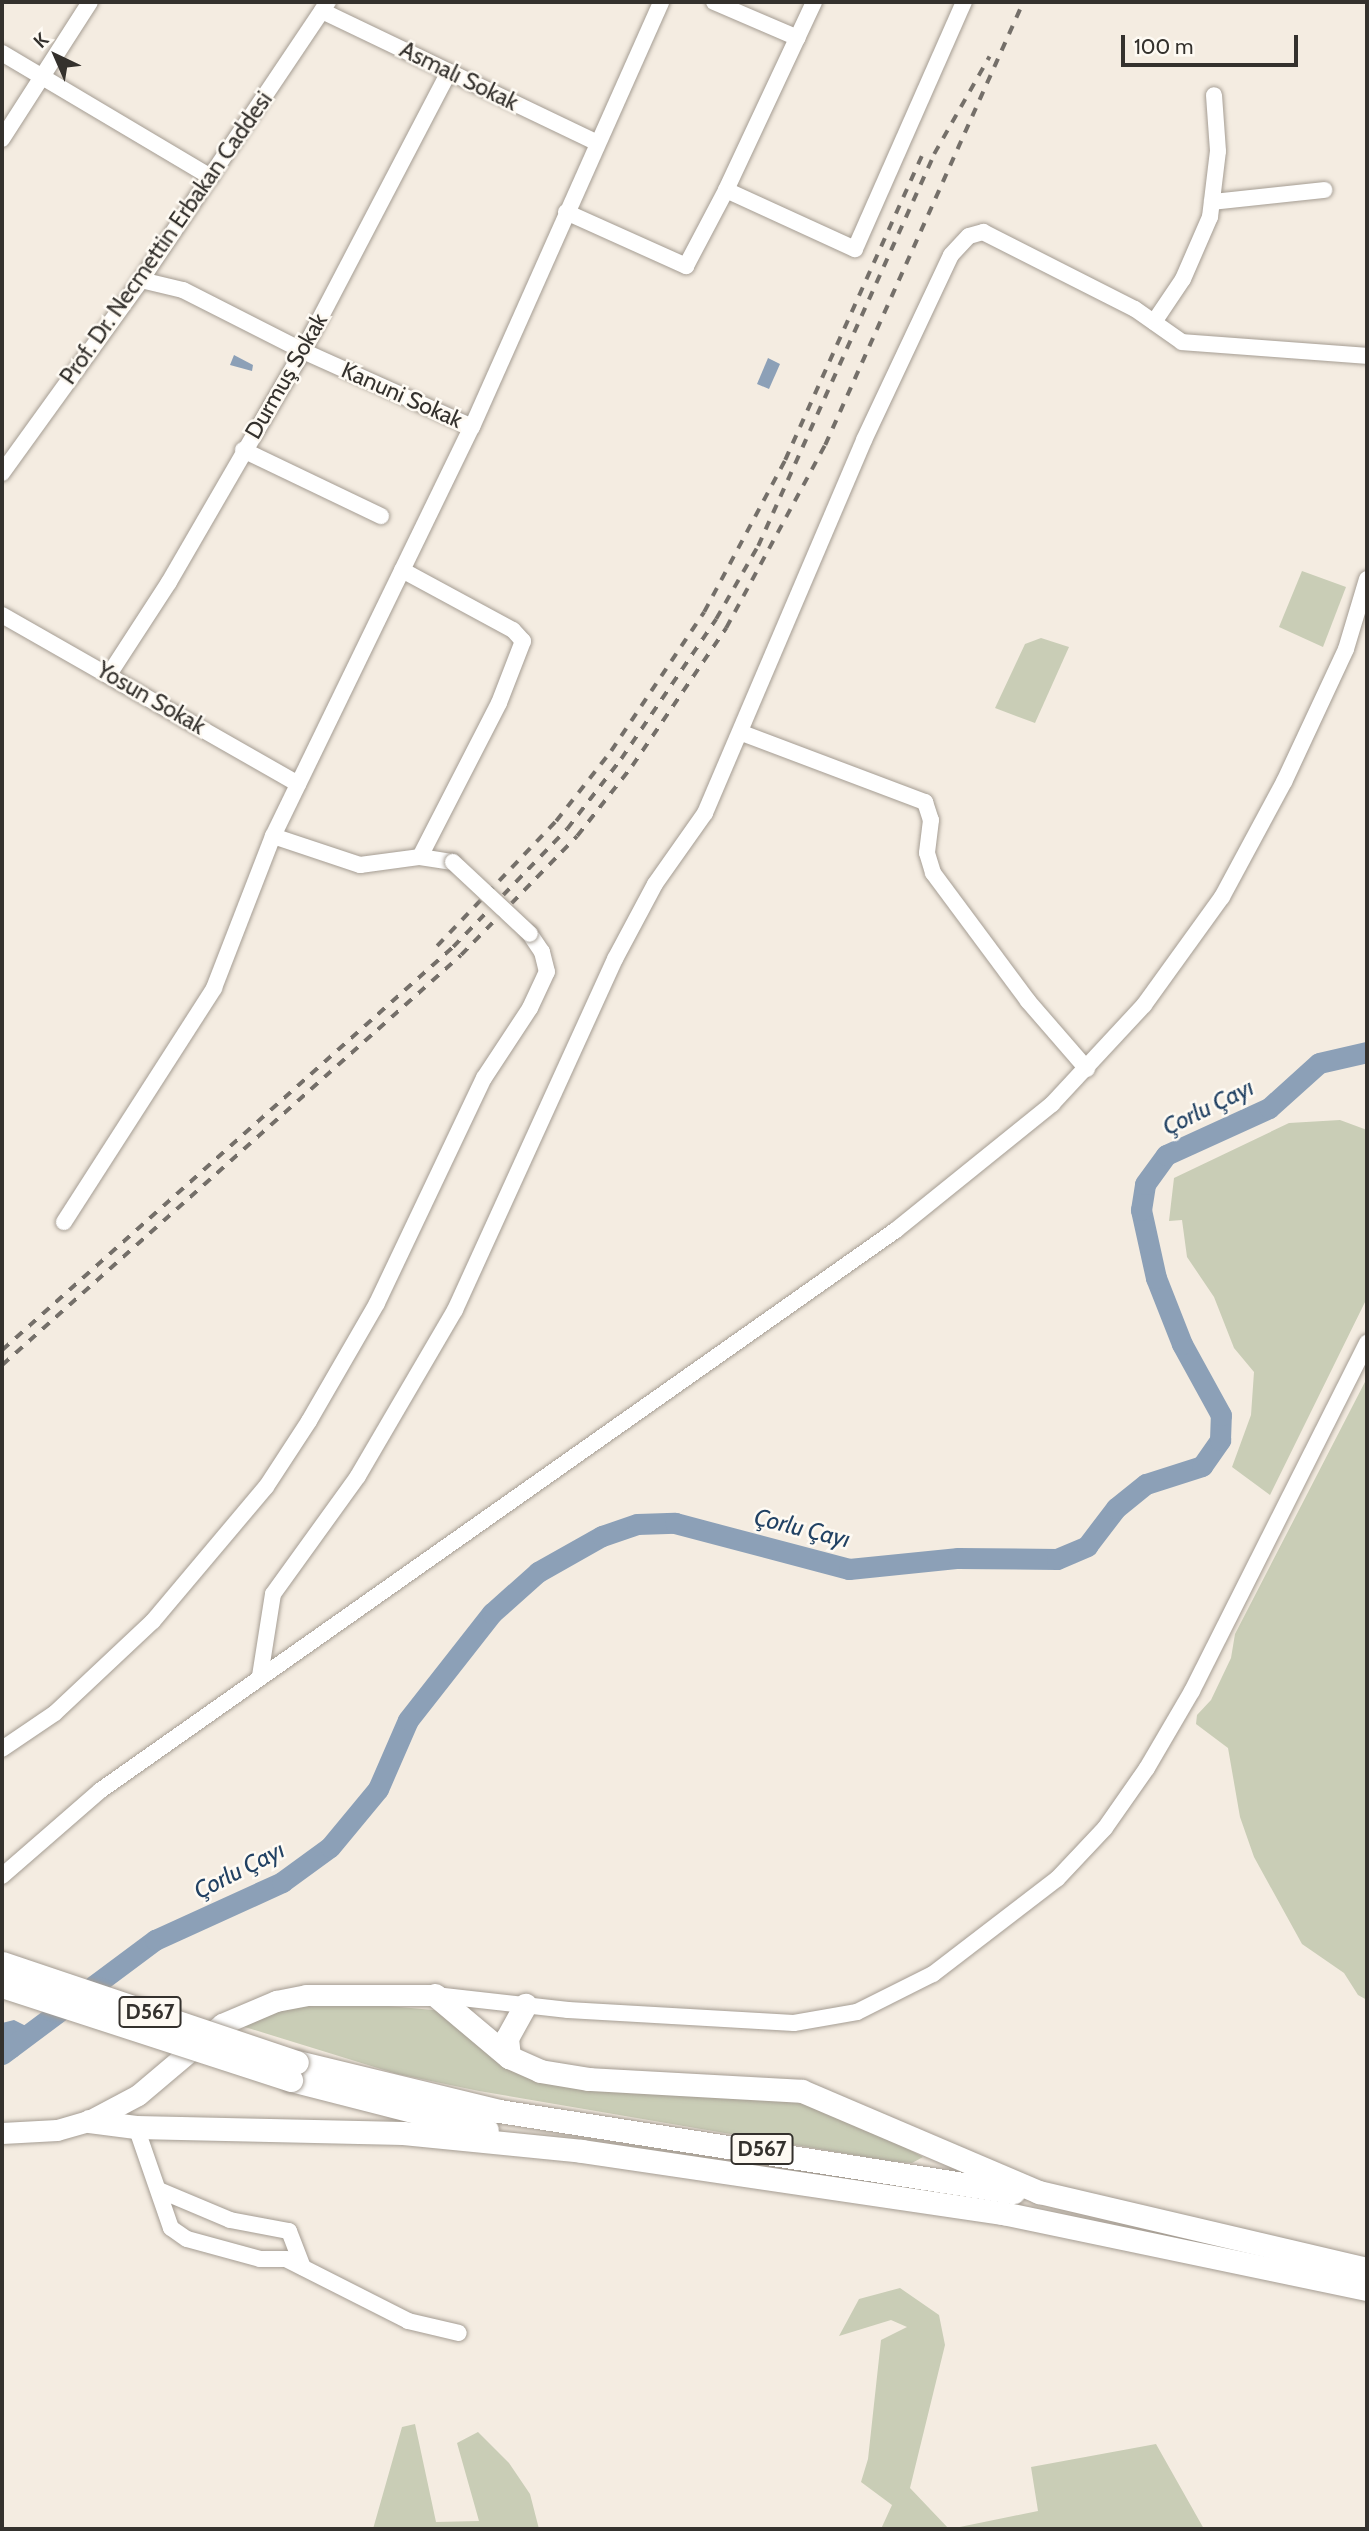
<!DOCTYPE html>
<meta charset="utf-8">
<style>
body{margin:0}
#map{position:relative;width:1369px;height:2531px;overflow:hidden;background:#f4ece1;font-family:Cabin,sans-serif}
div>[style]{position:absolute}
.green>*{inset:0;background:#c9cdb6}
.water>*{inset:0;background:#8ca0b7}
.river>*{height:21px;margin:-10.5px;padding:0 10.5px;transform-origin:10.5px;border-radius:10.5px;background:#8ca0b7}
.roads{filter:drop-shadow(0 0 2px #a59d93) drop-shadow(0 0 2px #a59d93)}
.minor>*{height:16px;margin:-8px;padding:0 8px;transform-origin:8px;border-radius:8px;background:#fff}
.major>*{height:21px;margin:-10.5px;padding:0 10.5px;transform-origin:10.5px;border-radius:10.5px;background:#fff}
.highway>*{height:23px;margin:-11.5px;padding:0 11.5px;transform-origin:11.5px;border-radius:11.5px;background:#fff}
.rail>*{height:3.5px;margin-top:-1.75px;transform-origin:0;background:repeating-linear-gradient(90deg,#746f69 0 9px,transparent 0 18px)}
.bridges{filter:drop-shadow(0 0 2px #a59d93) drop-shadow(0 0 2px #a59d93)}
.minor-bridge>*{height:16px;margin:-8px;padding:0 8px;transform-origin:8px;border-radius:8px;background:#fff}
.highway-bridge>*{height:23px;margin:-11.5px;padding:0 11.5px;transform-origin:11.5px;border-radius:11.5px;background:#fff}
span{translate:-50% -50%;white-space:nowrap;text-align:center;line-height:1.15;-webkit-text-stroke:5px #fefaf3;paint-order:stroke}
.shield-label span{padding:2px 5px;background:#fefaf3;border:2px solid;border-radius:5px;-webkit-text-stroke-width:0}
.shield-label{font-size:21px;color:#34312d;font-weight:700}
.street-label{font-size:23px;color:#34312d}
.water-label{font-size:24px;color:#214163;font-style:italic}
.frame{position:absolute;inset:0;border:4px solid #34312d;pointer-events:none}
.north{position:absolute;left:21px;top:21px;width:70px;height:70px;-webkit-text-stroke:5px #fefaf3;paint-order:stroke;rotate:316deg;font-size:19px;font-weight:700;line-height:28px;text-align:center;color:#34312d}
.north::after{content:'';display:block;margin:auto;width:24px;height:32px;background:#34312d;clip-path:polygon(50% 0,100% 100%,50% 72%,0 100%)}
.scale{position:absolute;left:1121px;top:35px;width:177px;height:32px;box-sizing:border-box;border:4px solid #34312d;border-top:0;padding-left:9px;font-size:21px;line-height:24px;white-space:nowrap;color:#34312d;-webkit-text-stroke:5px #fefaf3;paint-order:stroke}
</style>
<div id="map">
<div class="green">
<div style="clip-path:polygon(1302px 571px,1346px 587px,1323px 647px,1279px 627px)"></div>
<div style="clip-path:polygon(1041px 638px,1069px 647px,1035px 723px,995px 708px,1025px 644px)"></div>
<div style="clip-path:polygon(1340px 1120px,1367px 1130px,1367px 1298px,1270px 1495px,1232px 1467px,1251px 1415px,1254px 1372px,1234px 1348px,1214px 1297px,1187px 1257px,1182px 1220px,1169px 1221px,1174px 1178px,1289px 1123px)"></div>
<div style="clip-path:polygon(1367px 1378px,1367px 2000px,1358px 1995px,1344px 1973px,1302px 1944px,1254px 1857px,1240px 1817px,1228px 1748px,1196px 1724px,1197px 1715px,1211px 1700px,1231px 1658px,1235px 1634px)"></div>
<div style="clip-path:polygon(300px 1998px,444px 2011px,503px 2066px,789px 2094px,824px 2105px,923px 2157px,912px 2163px,889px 2161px,479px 2091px,397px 2074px,232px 2023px)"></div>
<div style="clip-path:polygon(900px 2288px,939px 2315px,945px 2345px,910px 2488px,949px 2529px,881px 2529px,892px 2505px,861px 2482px,868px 2459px,881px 2340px,907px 2327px,891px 2320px,839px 2336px,859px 2299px)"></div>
<div style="clip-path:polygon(415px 2424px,436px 2522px,479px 2521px,457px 2443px,478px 2432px,509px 2463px,530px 2494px,539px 2529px,373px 2529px,402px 2427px)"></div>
<div style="clip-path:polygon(1156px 2444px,1204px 2529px,950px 2529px,1038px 2511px,1031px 2467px)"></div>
</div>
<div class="water">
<div style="clip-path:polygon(234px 355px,253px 365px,252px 371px,230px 365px)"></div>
<div style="clip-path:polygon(768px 358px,780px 364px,769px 389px,757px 384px)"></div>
<div style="clip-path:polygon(14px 2020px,26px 2026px,26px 2038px,18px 2056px,2px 2066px,2px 2023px)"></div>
</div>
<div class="river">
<div style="left:2px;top:2054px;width:191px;rotate:-36.7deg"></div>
<div style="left:155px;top:1940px;width:140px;rotate:-24.5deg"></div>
<div style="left:282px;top:1882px;width:59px;rotate:-36.1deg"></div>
<div style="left:330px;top:1847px;width:75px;rotate:-50.4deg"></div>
<div style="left:378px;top:1789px;width:75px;rotate:-66.5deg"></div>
<div style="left:408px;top:1720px;width:136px;rotate:-51.9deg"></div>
<div style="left:492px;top:1613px;width:62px;rotate:-41.7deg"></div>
<div style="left:538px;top:1572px;width:73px;rotate:-29.4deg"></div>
<div style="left:602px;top:1536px;width:37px;rotate:-19deg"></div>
<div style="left:637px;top:1524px;width:38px;rotate:-2deg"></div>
<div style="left:675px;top:1523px;width:180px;rotate:14.8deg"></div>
<div style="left:849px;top:1569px;width:110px;rotate:-5.8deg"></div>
<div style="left:958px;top:1558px;width:99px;rotate:0.6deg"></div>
<div style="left:1057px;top:1559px;width:33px;rotate:-23deg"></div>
<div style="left:1087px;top:1546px;width:48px;rotate:-52.7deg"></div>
<div style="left:1116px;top:1508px;width:38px;rotate:-39deg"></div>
<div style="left:1146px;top:1484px;width:59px;rotate:-17.8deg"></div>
<div style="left:1202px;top:1466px;width:32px;rotate:-55deg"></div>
<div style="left:1220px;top:1440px;width:25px;rotate:-88deg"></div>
<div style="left:1221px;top:1415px;width:81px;rotate:-118.8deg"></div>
<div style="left:1182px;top:1344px;width:71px;rotate:-111.5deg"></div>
<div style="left:1156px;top:1278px;width:70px;rotate:-102.4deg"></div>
<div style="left:1141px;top:1210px;width:26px;rotate:-81deg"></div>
<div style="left:1145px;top:1184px;width:36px;rotate:-54deg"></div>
<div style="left:1166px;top:1155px;width:113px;rotate:-24.5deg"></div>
<div style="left:1269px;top:1108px;width:67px;rotate:-42deg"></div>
<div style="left:1319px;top:1063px;width:49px;rotate:-12.9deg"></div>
</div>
<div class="roads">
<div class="minor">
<div style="left:714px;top:2px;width:91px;rotate:23.2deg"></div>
<div style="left:322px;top:11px;width:304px;rotate:25.6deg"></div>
<div style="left:2px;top:53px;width:243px;rotate:30.7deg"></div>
<div style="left:2px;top:139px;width:163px;rotate:-57.3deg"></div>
<div style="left:726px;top:190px;width:208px;rotate:-64.9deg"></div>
<div style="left:1212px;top:202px;width:113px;rotate:-6.1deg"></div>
<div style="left:566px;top:212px;width:132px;rotate:24.2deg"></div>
<div style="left:686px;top:266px;width:86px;rotate:-62.2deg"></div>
<div style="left:726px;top:190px;width:142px;rotate:24.6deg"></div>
<div style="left:855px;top:249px;width:270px;rotate:-66.2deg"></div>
<div style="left:141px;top:280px;width:43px;rotate:13.4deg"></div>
<div style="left:183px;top:290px;width:135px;rotate:26.9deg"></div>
<div style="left:303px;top:351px;width:185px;rotate:24.2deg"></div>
<div style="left:1154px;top:322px;width:52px;rotate:-56deg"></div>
<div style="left:1183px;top:279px;width:68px;rotate:-66.5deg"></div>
<div style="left:1210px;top:217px;width:66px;rotate:-83.1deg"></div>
<div style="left:1218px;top:151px;width:56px;rotate:-94.1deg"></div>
<div style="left:243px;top:450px;width:153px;rotate:25.6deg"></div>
<div style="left:2px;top:473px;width:238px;rotate:-54.2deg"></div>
<div style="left:141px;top:280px;width:335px;rotate:-56.1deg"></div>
<div style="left:402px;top:570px;width:126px;rotate:28.4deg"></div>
<div style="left:513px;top:630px;width:15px;rotate:48deg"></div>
<div style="left:523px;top:641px;width:66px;rotate:111.2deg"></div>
<div style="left:499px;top:703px;width:173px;rotate:117.2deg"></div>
<div style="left:2px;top:615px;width:341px;rotate:29.7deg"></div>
<div style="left:110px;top:673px;width:108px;rotate:-57deg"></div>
<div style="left:169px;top:582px;width:267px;rotate:-59.9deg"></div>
<div style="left:303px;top:351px;width:315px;rotate:-62.4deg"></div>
<div style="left:742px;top:733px;width:196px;rotate:20.7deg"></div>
<div style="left:925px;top:802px;width:19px;rotate:72deg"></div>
<div style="left:931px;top:820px;width:33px;rotate:97deg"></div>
<div style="left:927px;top:853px;width:21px;rotate:73deg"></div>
<div style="left:933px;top:873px;width:159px;rotate:53.4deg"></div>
<div style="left:1028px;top:1001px;width:90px;rotate:49.1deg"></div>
<div style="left:273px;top:836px;width:92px;rotate:18.4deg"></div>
<div style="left:360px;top:865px;width:61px;rotate:-7.6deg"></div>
<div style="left:420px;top:857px;width:33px;rotate:9deg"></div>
<div style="left:64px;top:1222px;width:278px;rotate:-57.3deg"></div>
<div style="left:214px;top:988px;width:163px;rotate:-68.8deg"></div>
<div style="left:273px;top:836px;width:455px;rotate:-64.1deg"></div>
<div style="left:472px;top:427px;width:465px;rotate:-66deg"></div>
<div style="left:260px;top:1676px;width:83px;rotate:-81deg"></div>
<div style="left:273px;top:1594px;width:145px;rotate:-54.2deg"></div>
<div style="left:358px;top:1476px;width:192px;rotate:-59.7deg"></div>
<div style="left:455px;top:1310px;width:386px;rotate:-65.5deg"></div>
<div style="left:615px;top:959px;width:85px;rotate:-61.9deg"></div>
<div style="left:655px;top:884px;width:87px;rotate:-54.8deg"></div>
<div style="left:705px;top:813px;width:405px;rotate:-66.9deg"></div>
<div style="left:864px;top:440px;width:204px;rotate:-64.8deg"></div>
<div style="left:951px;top:255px;width:26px;rotate:-47deg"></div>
<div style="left:969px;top:236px;width:15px;rotate:-16deg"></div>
<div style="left:983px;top:232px;width:170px;rotate:26.9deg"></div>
<div style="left:1135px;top:309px;width:57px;rotate:35.1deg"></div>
<div style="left:1182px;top:342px;width:186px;rotate:4.3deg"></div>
<div style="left:2px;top:1749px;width:64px;rotate:-34.2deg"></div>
<div style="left:55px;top:1713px;width:134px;rotate:-43.2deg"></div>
<div style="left:153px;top:1621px;width:175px;rotate:-49.9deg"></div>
<div style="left:266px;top:1487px;width:79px;rotate:-56.9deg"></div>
<div style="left:309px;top:1421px;width:136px;rotate:-60deg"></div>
<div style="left:377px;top:1303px;width:249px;rotate:-64.6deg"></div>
<div style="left:484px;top:1078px;width:84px;rotate:-56.7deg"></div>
<div style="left:530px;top:1008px;width:40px;rotate:-65deg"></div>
<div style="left:547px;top:972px;width:21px;rotate:-104deg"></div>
<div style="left:542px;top:952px;width:22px;rotate:-124deg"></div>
<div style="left:2px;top:1876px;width:131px;rotate:-41deg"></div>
<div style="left:101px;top:1790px;width:972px;rotate:-35.16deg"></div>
<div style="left:896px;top:1230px;width:201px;rotate:-38.9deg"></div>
<div style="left:1052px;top:1104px;width:135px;rotate:-47.1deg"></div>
<div style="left:1144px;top:1005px;width:133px;rotate:-54.2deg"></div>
<div style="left:1222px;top:897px;width:131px;rotate:-61.7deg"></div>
<div style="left:1284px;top:782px;width:147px;rotate:-65deg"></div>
<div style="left:1346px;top:649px;width:73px;rotate:-73.3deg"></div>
<div style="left:435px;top:1995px;width:134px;rotate:6.4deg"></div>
<div style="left:568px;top:2010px;width:226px;rotate:3.3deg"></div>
<div style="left:794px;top:2023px;width:64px;rotate:-9.9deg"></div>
<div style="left:857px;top:2012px;width:85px;rotate:-26.6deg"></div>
<div style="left:933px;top:1974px;width:156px;rotate:-37.5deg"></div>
<div style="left:1057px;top:1879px;width:70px;rotate:-46.7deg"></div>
<div style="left:1105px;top:1828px;width:73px;rotate:-55deg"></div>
<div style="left:1147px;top:1768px;width:89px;rotate:-59.7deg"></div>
<div style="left:1192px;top:1691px;width:390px;rotate:-63.3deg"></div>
<div style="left:136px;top:2127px;width:107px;rotate:70.9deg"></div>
<div style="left:171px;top:2228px;width:19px;rotate:35deg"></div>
<div style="left:187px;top:2239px;width:76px;rotate:15.3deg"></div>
<div style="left:260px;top:2259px;width:26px"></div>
<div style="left:286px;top:2259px;width:137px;rotate:26.9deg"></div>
<div style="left:408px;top:2321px;width:52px;rotate:13.2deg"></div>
<div style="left:159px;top:2190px;width:77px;rotate:22.9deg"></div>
<div style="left:230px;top:2220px;width:60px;rotate:10.6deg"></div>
<div style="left:289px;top:2231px;width:39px;rotate:69deg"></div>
</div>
<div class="major">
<div style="left:2px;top:2133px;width:55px;rotate:-3.1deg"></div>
<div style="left:57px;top:2130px;width:33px;rotate:-16deg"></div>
<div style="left:89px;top:2121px;width:55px;rotate:-28deg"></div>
<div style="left:138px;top:2095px;width:110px;rotate:-40.2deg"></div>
<div style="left:222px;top:2024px;width:59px;rotate:-23.1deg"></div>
<div style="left:276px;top:2001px;width:31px;rotate:-11deg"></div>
<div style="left:306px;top:1995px;width:129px"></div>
</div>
<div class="highway">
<div style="left:435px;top:1995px;width:97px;rotate:40deg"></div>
<div style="left:509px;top:2057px;width:34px;rotate:24deg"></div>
<div style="left:540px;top:2071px;width:50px;rotate:9.3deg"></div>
<div style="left:589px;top:2079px;width:213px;rotate:3.2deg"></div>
<div style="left:802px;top:2091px;width:258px;rotate:23.1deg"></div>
<div style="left:1039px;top:2192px;width:337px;rotate:13.2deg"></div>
<div style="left:509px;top:2057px;width:19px;rotate:-96deg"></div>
<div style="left:507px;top:2038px;width:38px;rotate:-61deg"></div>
<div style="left:297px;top:2062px;width:208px;rotate:13.6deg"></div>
<div style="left:499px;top:2111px;width:521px;rotate:8.94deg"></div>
<div style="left:291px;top:2080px;width:202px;rotate:14.3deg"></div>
<div style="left:89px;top:2121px;width:47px;rotate:7.3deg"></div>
<div style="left:136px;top:2127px;width:267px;rotate:1.3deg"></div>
<div style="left:403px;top:2133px;width:180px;rotate:5.7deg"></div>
<div style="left:582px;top:2151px;width:426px;rotate:8.4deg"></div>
<div style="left:1003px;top:2213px;width:372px;rotate:11.8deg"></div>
</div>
</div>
<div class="rail">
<div style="left:437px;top:946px;width:173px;rotate:-46.4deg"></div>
<div style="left:556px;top:821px;width:89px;rotate:-51.8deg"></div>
<div style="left:611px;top:751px;width:167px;rotate:-56.2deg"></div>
<div style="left:704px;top:612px;width:172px;rotate:-61.9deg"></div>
<div style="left:785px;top:460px;width:340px;rotate:-65.8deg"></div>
<div style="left:2px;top:1350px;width:605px;rotate:-41.78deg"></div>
<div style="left:453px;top:947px;width:164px;rotate:-46deg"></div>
<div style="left:567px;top:829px;width:88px;rotate:-52.4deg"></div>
<div style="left:621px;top:759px;width:169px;rotate:-55.8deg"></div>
<div style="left:716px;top:619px;width:84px;rotate:-60.1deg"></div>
<div style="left:758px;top:546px;width:430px;rotate:-65.8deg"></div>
<div style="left:934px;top:154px;width:112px;rotate:-60.4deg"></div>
<div style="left:2px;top:1365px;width:615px;rotate:-41.77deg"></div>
<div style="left:461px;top:955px;width:166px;rotate:-45.7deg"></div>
<div style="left:577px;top:836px;width:89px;rotate:-51.8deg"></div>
<div style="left:632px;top:766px;width:167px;rotate:-55.7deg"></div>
<div style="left:726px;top:628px;width:208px;rotate:-61.6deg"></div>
<div style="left:825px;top:445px;width:485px;rotate:-65.9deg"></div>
</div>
<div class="bridges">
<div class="minor-bridge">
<div style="left:453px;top:862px;width:105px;rotate:43.1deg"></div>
</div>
<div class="highway-bridge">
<div style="left:2px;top:1963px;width:311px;rotate:18.6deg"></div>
<div style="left:2px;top:1986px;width:304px;rotate:18deg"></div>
</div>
</div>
<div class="shield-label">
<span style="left:150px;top:2012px">D567</span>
<span style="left:762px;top:2149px">D567</span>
</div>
<div class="street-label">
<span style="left:459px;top:76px;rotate:26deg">Asmalı Sokak</span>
<span style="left:166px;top:238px;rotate:-55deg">Prof. Dr. Necmettin Erbakan Caddesi</span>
<span style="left:286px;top:376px;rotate:-60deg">Durmuş Sokak</span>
<span style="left:402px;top:395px;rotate:24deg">Kanuni Sokak</span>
<span style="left:151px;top:698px;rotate:30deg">Yosun Sokak</span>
</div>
<div class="water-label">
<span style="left:1208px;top:1107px;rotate:-26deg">Çorlu Çayı</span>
<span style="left:802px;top:1528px;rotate:14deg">Çorlu Çayı</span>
<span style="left:239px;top:1870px;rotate:-27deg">Çorlu Çayı</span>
</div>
<div class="frame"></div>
<div class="north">K</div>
<div class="scale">100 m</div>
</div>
